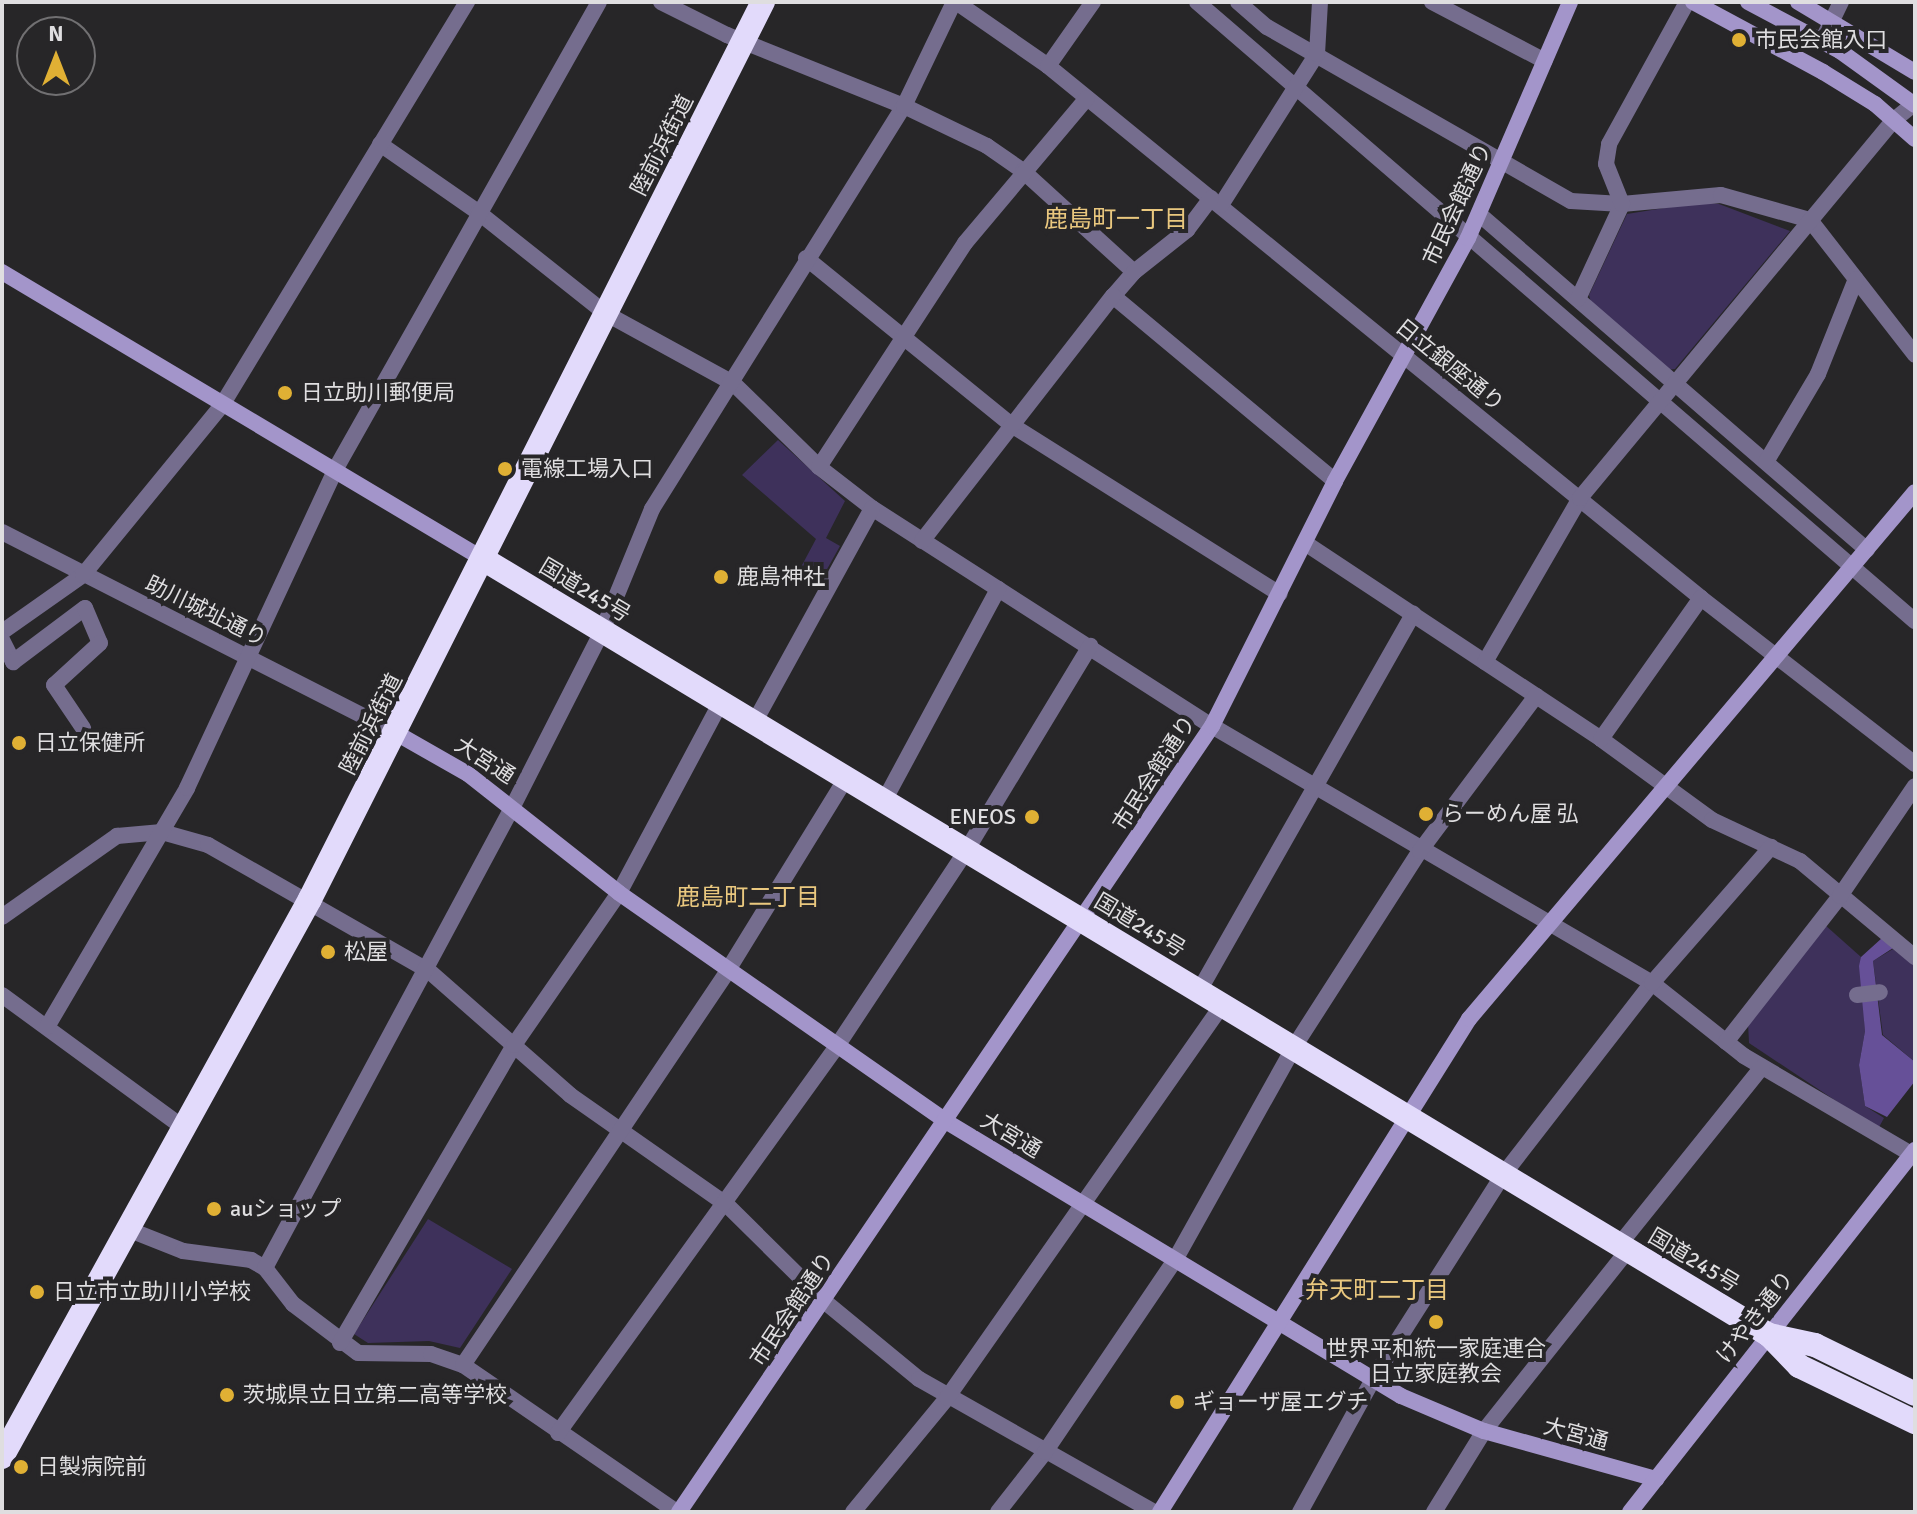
<!DOCTYPE html>
<meta charset="utf-8">
<style>
body{margin:0}
#map{position:relative;width:1917px;height:1514px;overflow:hidden;background:#272628;font-family:Signika,"Noto Sans JP",sans-serif}
div>[style]{position:absolute}
.green>*{inset:0;background:#3e315b}
.water>*{inset:0;background:#665098}
.street>*{height:16px;margin:-8px;padding:0 8px;transform-origin:8px;border-radius:8px;background:#756d8e}
.secondary>*{height:16px;margin:-8px;padding:0 8px;transform-origin:8px;border-radius:8px;background:#a395ca}
.highway>*{height:24px;margin:-12px;padding:0 12px;transform-origin:12px;border-radius:12px;background:#e2dafb}
.dots>*{width:22px;height:22px;translate:-50% -50%;box-sizing:border-box;border:4px solid #272628;border-radius:50%}
span{translate:-50% -50%;white-space:nowrap;text-align:center;line-height:1.15;-webkit-text-stroke:8px #272628;paint-order:stroke}
.poi-label{font-size:22px;color:#dfdee0}
.left{translate:0 -50%;text-align:left}
.right{translate:-100% -50%;text-align:right}
.street-label{font-size:22px;color:#dfdee0}
.neighbourhood-label{font-size:24px;color:#eac87f}
.frame{position:absolute;inset:0;border:4px solid #dfdee0;pointer-events:none}
.north{position:absolute;left:16px;top:16px;width:80px;height:80px;box-sizing:border-box;background:#272628;border:2px solid #717072;border-radius:50%;rotate:0deg;font-size:22px;font-weight:700;line-height:32px;text-align:center;color:#dfdee0}
.north::after{content:'';display:block;margin:auto;width:28px;height:36px;background:#e0b034;clip-path:polygon(50% 0,100% 100%,50% 72%,0 100%)}
</style>
<div id="map">
<div class="green">
<div style="clip-path:polygon(1701px 202px,1719px 204px,1790px 231px,1675px 369px,1665px 370px,1592px 306px,1589px 295px,1627px 214px)"></div>
<div style="clip-path:polygon(778px 440px,845px 501px,826px 538px,840px 546px,821px 580px,801px 567px,816px 539px,742px 475px)"></div>
<div style="clip-path:polygon(1825px 925px,1861px 957px,1865px 1031px,1859px 1065px,1865px 1106px,1884px 1118px,1878px 1129px,1749px 1043px,1748px 1023px)"></div>
<div style="clip-path:polygon(1893px 949px,1915px 966px,1915px 1062px,1883px 1035px,1873px 961px)"></div>
<div style="clip-path:polygon(428px 1219px,512px 1269px,460px 1348px,429px 1341px,368px 1343px,354px 1334px)"></div>
</div>
<div class="water">
<div style="clip-path:polygon(1882px 938px,1893px 948px,1873px 961px,1882px 1035px,1915px 1062px,1915px 1081px,1887px 1117px,1865px 1106px,1859px 1065px,1865px 1031px,1859px 966px,1861px 957px)"></div>
</div>
<div class="street">
<div style="left:661px;top:2px;width:74px;rotate:26.6deg"></div>
<div style="left:727px;top:35px;width:191px;rotate:21.9deg"></div>
<div style="left:904px;top:106px;width:92px;rotate:25.7deg"></div>
<div style="left:987px;top:146px;width:44px;rotate:34.8deg"></div>
<div style="left:1023px;top:171px;width:150px;rotate:42.3deg"></div>
<div style="left:1134px;top:272px;width:32px;rotate:131deg"></div>
<div style="left:1113px;top:296px;width:289px;rotate:39.8deg"></div>
<div style="left:956px;top:2px;width:112px;rotate:34.8deg"></div>
<div style="left:1048px;top:66px;width:842px;rotate:39.17deg"></div>
<div style="left:1701px;top:598px;width:271px;rotate:37.8deg"></div>
<div style="left:1197px;top:2px;width:948px;rotate:40.77deg"></div>
<div style="left:1238px;top:2px;width:38px;rotate:41deg"></div>
<div style="left:1267px;top:27px;width:350px;rotate:29.8deg"></div>
<div style="left:1571px;top:201px;width:51px;rotate:3.4deg"></div>
<div style="left:1622px;top:204px;width:99px;rotate:-5.2deg"></div>
<div style="left:1721px;top:195px;width:92px;rotate:15.7deg"></div>
<div style="left:1810px;top:220px;width:171px;rotate:52.1deg"></div>
<div style="left:1432px;top:2px;width:127px;rotate:27.6deg"></div>
<div style="left:1822px;top:41px;width:43px;rotate:-64deg"></div>
<div style="left:1048px;top:66px;width:78px;rotate:-54.9deg"></div>
<div style="left:380px;top:144px;width:119px;rotate:34.8deg"></div>
<div style="left:478px;top:212px;width:162px;rotate:38.5deg"></div>
<div style="left:605px;top:313px;width:146px;rotate:28.7deg"></div>
<div style="left:733px;top:383px;width:120px;rotate:44.3deg"></div>
<div style="left:819px;top:467px;width:67px;rotate:37.7deg"></div>
<div style="left:872px;top:508px;width:404px;rotate:32.7deg"></div>
<div style="left:1212px;top:726px;width:510px;rotate:30.29deg"></div>
<div style="left:1652px;top:983px;width:117px;rotate:38.4deg"></div>
<div style="left:1744px;top:1056px;width:194px;rotate:30.4deg"></div>
<div style="left:1221px;top:205px;width:179px;rotate:-57.6deg"></div>
<div style="left:1317px;top:54px;width:52px;rotate:-86.7deg"></div>
<div style="left:1479px;top:214px;width:513px;rotate:40.89deg"></div>
<div style="left:806px;top:258px;width:267px;rotate:39.1deg"></div>
<div style="left:1013px;top:426px;width:315px;rotate:32.2deg"></div>
<div style="left:1134px;top:272px;width:68px;rotate:-38.4deg"></div>
<div style="left:1187px;top:230px;width:40px;rotate:-53deg"></div>
<div style="left:1578px;top:299px;width:105px;rotate:-65.1deg"></div>
<div style="left:1622px;top:204px;width:43px;rotate:-111.8deg"></div>
<div style="left:1606px;top:164px;width:20px;rotate:-81deg"></div>
<div style="left:1609px;top:144px;width:162px;rotate:-61.2deg"></div>
<div style="left:1766px;top:462px;width:102px;rotate:-59.4deg"></div>
<div style="left:1818px;top:374px;width:102px;rotate:-68.2deg"></div>
<div style="left:819px;top:467px;width:267px;rotate:-56.9deg"></div>
<div style="left:965px;top:243px;width:189px;rotate:-49.9deg"></div>
<div style="left:2px;top:532px;width:442px;rotate:27deg"></div>
<div style="left:922px;top:541px;width:311px;rotate:-52.1deg"></div>
<div style="left:1305px;top:543px;width:355px;rotate:33.5deg"></div>
<div style="left:1601px;top:739px;width:137px;rotate:36.1deg"></div>
<div style="left:1712px;top:820px;width:97px;rotate:25deg"></div>
<div style="left:1800px;top:861px;width:150px;rotate:39.9deg"></div>
<div style="left:2px;top:632px;width:99px;rotate:-35.1deg"></div>
<div style="left:83px;top:575px;width:220px;rotate:-50.7deg"></div>
<div style="left:222px;top:405px;width:472px;rotate:-58.7deg"></div>
<div style="left:2px;top:640px;width:25px;rotate:63deg"></div>
<div style="left:13px;top:662px;width:90px;rotate:-36.9deg"></div>
<div style="left:85px;top:608px;width:38px;rotate:67deg"></div>
<div style="left:100px;top:643px;width:62px;rotate:137.6deg"></div>
<div style="left:54px;top:685px;width:52px;rotate:56deg"></div>
<div style="left:1485px;top:662px;width:190px;rotate:-59.9deg"></div>
<div style="left:1580px;top:498px;width:491px;rotate:-50.3deg"></div>
<div style="left:1894px;top:120px;width:27px;rotate:-39deg"></div>
<div style="left:754px;top:723px;width:245px;rotate:-61.2deg"></div>
<div style="left:1601px;top:739px;width:173px;rotate:-54.7deg"></div>
<div style="left:884px;top:801px;width:241px;rotate:-61.7deg"></div>
<div style="left:2px;top:917px;width:141px;rotate:-35.2deg"></div>
<div style="left:117px;top:836px;width:45px;rotate:-5.1deg"></div>
<div style="left:162px;top:832px;width:48px;rotate:15.8deg"></div>
<div style="left:208px;top:845px;width:254px;rotate:29.7deg"></div>
<div style="left:429px;top:971px;width:188px;rotate:41.3deg"></div>
<div style="left:570px;top:1095px;width:192px;rotate:35deg"></div>
<div style="left:727px;top:1205px;width:136px;rotate:44.7deg"></div>
<div style="left:824px;top:1301px;width:123px;rotate:39.4deg"></div>
<div style="left:919px;top:1379px;width:270px;rotate:29.5deg"></div>
<div style="left:1199px;top:991px;width:434px;rotate:-60.4deg"></div>
<div style="left:2px;top:995px;width:227px;rotate:36.2deg"></div>
<div style="left:1857px;top:995px;width:23px;rotate:-7deg"></div>
<div style="left:47px;top:1027px;width:277px;rotate:-59.6deg"></div>
<div style="left:187px;top:788px;width:351px;rotate:-65deg"></div>
<div style="left:335px;top:470px;width:537px;rotate:-60.57deg"></div>
<div style="left:1726px;top:1042px;width:185px;rotate:-52deg"></div>
<div style="left:1840px;top:896px;width:133px;rotate:-55.7deg"></div>
<div style="left:130px;top:1230px;width:57px;rotate:21.6deg"></div>
<div style="left:183px;top:1251px;width:69px;rotate:7.5deg"></div>
<div style="left:251px;top:1260px;width:16px;rotate:30deg"></div>
<div style="left:265px;top:1268px;width:46px;rotate:52.1deg"></div>
<div style="left:293px;top:1304px;width:81px;rotate:37deg"></div>
<div style="left:358px;top:1353px;width:73px;rotate:0.8deg"></div>
<div style="left:431px;top:1354px;width:34px;rotate:19deg"></div>
<div style="left:463px;top:1365px;width:260px;rotate:34.5deg"></div>
<div style="left:1619px;top:1245px;width:228px;rotate:-51.2deg"></div>
<div style="left:265px;top:1268px;width:524px;rotate:-61.77deg"></div>
<div style="left:513px;top:806px;width:196px;rotate:-63deg"></div>
<div style="left:602px;top:631px;width:132px;rotate:-67.7deg"></div>
<div style="left:652px;top:509px;width:475px;rotate:-58deg"></div>
<div style="left:904px;top:106px;width:115px;rotate:-64.3deg"></div>
<div style="left:340px;top:1343px;width:345px;rotate:-59.7deg"></div>
<div style="left:514px;top:1045px;width:185px;rotate:-55.4deg"></div>
<div style="left:619px;top:893px;width:217px;rotate:-61.9deg"></div>
<div style="left:463px;top:1365px;width:476px;rotate:-56.1deg"></div>
<div style="left:728px;top:970px;width:225px;rotate:-58.4deg"></div>
<div style="left:558px;top:1433px;width:477px;rotate:-54.2deg"></div>
<div style="left:837px;top:1046px;width:234px;rotate:-56.5deg"></div>
<div style="left:966px;top:851px;width:240px;rotate:-58.8deg"></div>
<div style="left:853px;top:1512px;width:148px;rotate:-50.5deg"></div>
<div style="left:947px;top:1398px;width:480px;rotate:-55deg"></div>
<div style="left:998px;top:1512px;width:76px;rotate:-51.9deg"></div>
<div style="left:1045px;top:1452px;width:232px;rotate:-55.9deg"></div>
<div style="left:1175px;top:1260px;width:244px;rotate:-60.8deg"></div>
<div style="left:1294px;top:1047px;width:233px;rotate:-57.3deg"></div>
<div style="left:1420px;top:851px;width:194px;rotate:-53.2deg"></div>
<div style="left:1300px;top:1512px;width:152px;rotate:-61.2deg"></div>
<div style="left:1373px;top:1379px;width:242px;rotate:-57.5deg"></div>
<div style="left:1503px;top:1175px;width:243px;rotate:-52.2deg"></div>
<div style="left:1652px;top:983px;width:181px;rotate:-48.8deg"></div>
<div style="left:1434px;top:1512px;width:95px;rotate:-58.3deg"></div>
<div style="left:1484px;top:1431px;width:231px;rotate:-51.5deg"></div>
</div>
<div class="secondary">
<div style="left:1693px;top:2px;width:148px;rotate:28.3deg"></div>
<div style="left:1823px;top:72px;width:61px;rotate:31.6deg"></div>
<div style="left:1875px;top:104px;width:53px;rotate:41.2deg"></div>
<div style="left:1748px;top:2px;width:104px;rotate:28deg"></div>
<div style="left:1840px;top:51px;width:92px;rotate:35.8deg"></div>
<div style="left:1798px;top:2px;width:136px;rotate:30.9deg"></div>
<div style="left:2px;top:272px;width:560px;rotate:30.82deg"></div>
<div style="left:396px;top:733px;width:83px;rotate:29.7deg"></div>
<div style="left:468px;top:774px;width:192px;rotate:38.2deg"></div>
<div style="left:619px;top:893px;width:400px;rotate:34.9deg"></div>
<div style="left:947px;top:1122px;width:530px;rotate:31.11deg"></div>
<div style="left:1401px;top:1396px;width:90px;rotate:22.9deg"></div>
<div style="left:1484px;top:1431px;width:179px;rotate:15.6deg"></div>
<div style="left:679px;top:1512px;width:950px;rotate:-55.86deg"></div>
<div style="left:1212px;top:726px;width:274px;rotate:-63.3deg"></div>
<div style="left:1335px;top:481px;width:277px;rotate:-61.3deg"></div>
<div style="left:1468px;top:238px;width:257px;rotate:-66.6deg"></div>
<div style="left:1160px;top:1512px;width:582px;rotate:-57.92deg"></div>
<div style="left:1469px;top:1019px;width:690px;rotate:-49.76deg"></div>
<div style="left:1630px;top:1512px;width:461px;rotate:-51.8deg"></div>
</div>
<div class="highway">
<div style="left:483px;top:559px;width:1502px;rotate:31.11deg"></div>
<div style="left:1769px;top:1335px;width:43px;rotate:45.9deg"></div>
<div style="left:1799px;top:1366px;width:129px;rotate:25.8deg"></div>
<div style="left:1769px;top:1335px;width:47px;rotate:12.3deg"></div>
<div style="left:1815px;top:1345px;width:111px;rotate:26.1deg"></div>
<div style="left:2px;top:1457px;width:637px;rotate:-61.1deg"></div>
<div style="left:310px;top:899px;width:1005px;rotate:-63.21deg"></div>
</div>
<div class="dots">
<div style="left:1739px;top:40px;background:#e0b034"></div>
<div style="left:285px;top:393px;background:#e0b034"></div>
<div style="left:505px;top:469px;background:#e0b034"></div>
<div style="left:721px;top:577px;background:#e0b034"></div>
<div style="left:19px;top:743px;background:#e0b034"></div>
<div style="left:1426px;top:814px;background:#e0b034"></div>
<div style="left:1032px;top:817px;background:#e0b034"></div>
<div style="left:328px;top:952px;background:#e0b034"></div>
<div style="left:214px;top:1209px;background:#e0b034"></div>
<div style="left:37px;top:1292px;background:#e0b034"></div>
<div style="left:1436px;top:1322px;background:#e0b034"></div>
<div style="left:227px;top:1395px;background:#e0b034"></div>
<div style="left:1177px;top:1402px;background:#e0b034"></div>
<div style="left:21px;top:1467px;background:#e0b034"></div>
</div>
<div class="poi-label">
<span class="left" style="left:1755px;top:40px">市民会館入口</span>
<span class="left" style="left:301px;top:393px">日立助川郵便局</span>
<span class="left" style="left:521px;top:469px">電線工場入口</span>
<span class="left" style="left:737px;top:577px">鹿島神社</span>
<span class="left" style="left:35px;top:743px">日立保健所</span>
<span class="left" style="left:1442px;top:814px">らーめん屋 弘</span>
<span class="right" style="left:1016px;top:817px">ENEOS</span>
<span class="left" style="left:344px;top:952px">松屋</span>
<span class="left" style="left:230px;top:1209px">auショップ</span>
<span class="left" style="left:53px;top:1292px">日立市立助川小学校</span>
<span style="left:1436px;top:1361px">世界平和統一家庭連合<br>日立家庭教会</span>
<span class="left" style="left:243px;top:1395px">茨城県立日立第二高等学校</span>
<span class="left" style="left:1193px;top:1402px">ギョーザ屋エグチ</span>
<span class="left" style="left:37px;top:1467px">日製病院前</span>
</div>
<div class="street-label">
<span style="left:662px;top:145px;rotate:-63deg">陸前浜街道</span>
<span style="left:1457px;top:204px;rotate:-65deg">市民会館通り</span>
<span style="left:1450px;top:365px;rotate:39deg">日立銀座通り</span>
<span style="left:585px;top:590px;rotate:31deg">国道245号</span>
<span style="left:206px;top:611px;rotate:26deg">助川城址通り</span>
<span style="left:371px;top:724px;rotate:-63deg">陸前浜街道</span>
<span style="left:485px;top:760px;rotate:33deg">大宮通</span>
<span style="left:1154px;top:773px;rotate:-57deg">市民会館通り</span>
<span style="left:1140px;top:925px;rotate:31deg">国道245号</span>
<span style="left:1011px;top:1135px;rotate:31deg">大宮通</span>
<span style="left:1694px;top:1260px;rotate:31deg">国道245号</span>
<span style="left:792px;top:1309px;rotate:-56deg">市民会館通り</span>
<span style="left:1755px;top:1317px;rotate:-52deg">けやき通り</span>
<span style="left:1576px;top:1434px;rotate:15deg">大宮通</span>
</div>
<div class="neighbourhood-label">
<span style="left:1116px;top:220px">鹿島町一丁目</span>
<span style="left:748px;top:898px">鹿島町二丁目</span>
<span style="left:1377px;top:1291px">弁天町二丁目</span>
</div>
<div class="frame"></div>
<div class="north">N</div>
</div>
